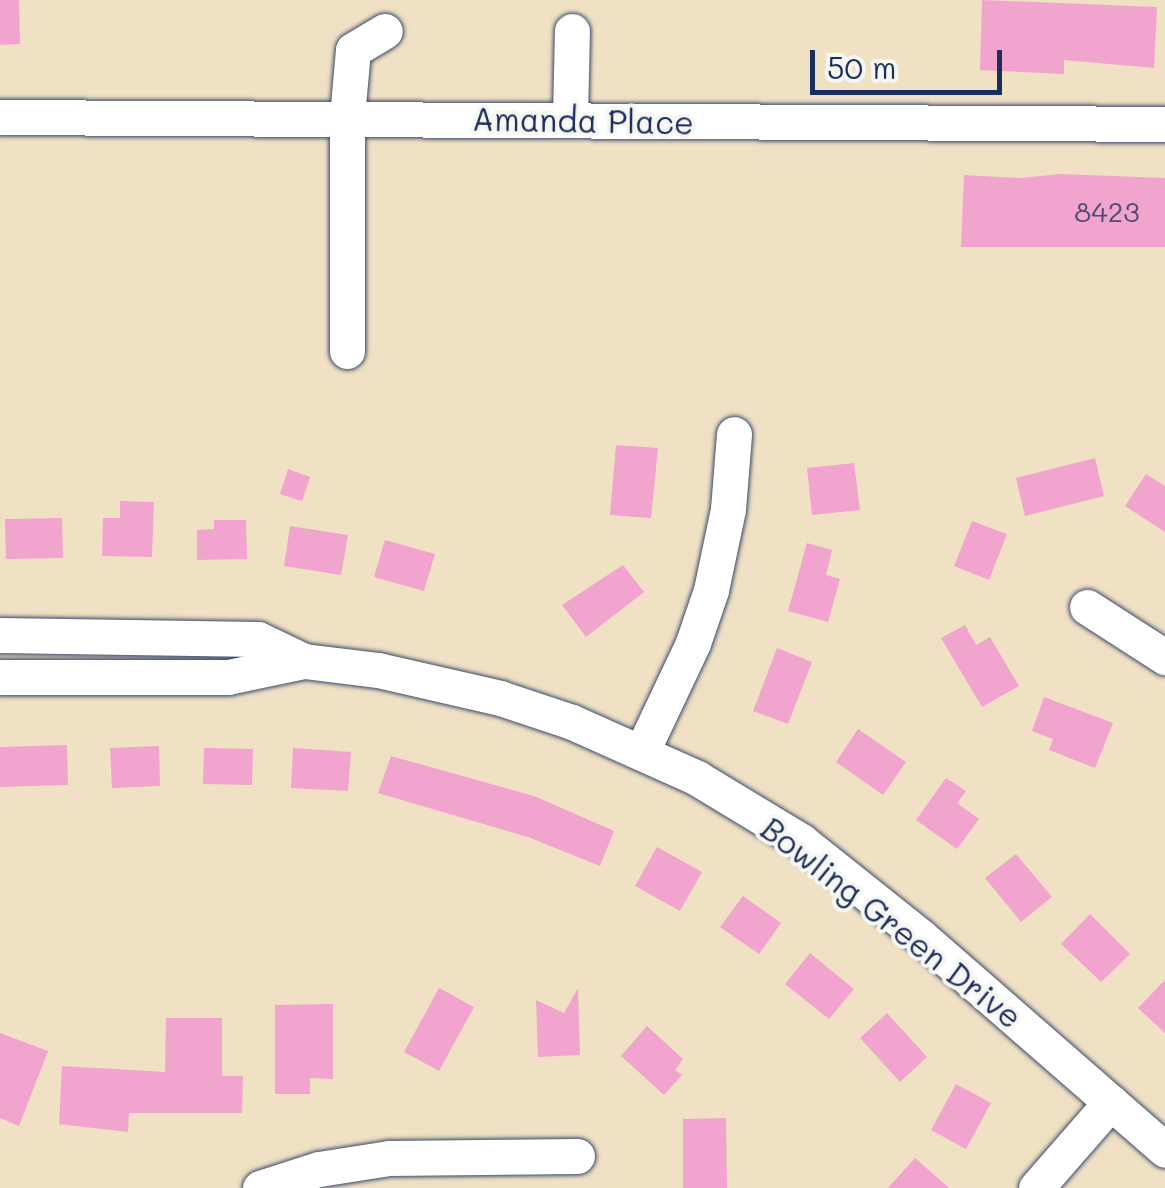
<!DOCTYPE html>
<style>
body{margin:0}
#map{position:relative;width:1165px;height:1188px;overflow:hidden;background:#f0e1c4;font-family:Mali,sans-serif}
div>[style]{position:absolute}
.building>*{inset:0;background:#f1a4cd}
.roads{filter:drop-shadow(0 0 2px #3b4a6d) drop-shadow(0 0 2px #3b4a6d)}
.minor>*{height:35px;margin:-17.5px;padding:0 17.5px;transform-origin:17.5px;border-radius:17.5px;background:#fff}
span{translate:-50% -50%;white-space:nowrap;text-align:center;line-height:1.15;-webkit-text-stroke:8px #f6f6f2;paint-order:stroke}
.number-label{font-size:28px;color:#504c7a}
.number-label span{-webkit-text-stroke-width:0}
.street-label{font-size:32px;color:#1b2f5e}
.scale{position:absolute;left:810px;top:50px;width:192px;height:45px;box-sizing:border-box;border:5px solid #1b2f5e;border-top:0;padding-left:12px;font-size:30px;line-height:35px;white-space:nowrap;color:#1b2f5e;-webkit-text-stroke:8px #f6f6f2;paint-order:stroke}
</style>
<div id="map">
<div class="building">
<div style="clip-path:polygon(0 0,19px 0,20px 44px,0 45px)"></div>
<div style="clip-path:polygon(982px 0,1157px 7px,1154px 68px,1064px 60px,1064px 74px,980px 70px)"></div>
<div style="clip-path:polygon(1061px 174px,1165px 178px,1165px 247px,961px 247px,964px 175px,1020px 178px)"></div>
<div style="clip-path:polygon(616px 445px,658px 448px,651px 518px,610px 515px)"></div>
<div style="clip-path:polygon(1095px 458px,1104px 496px,1025px 516px,1016px 478px)"></div>
<div style="clip-path:polygon(854px 463px,860px 510px,812px 515px,807px 468px)"></div>
<div style="clip-path:polygon(288px 469px,310px 477px,302px 501px,280px 494px)"></div>
<div style="clip-path:polygon(1146px 474px,1165px 486px,1165px 532px,1125px 506px)"></div>
<div style="clip-path:polygon(120px 501px,154px 502px,152px 557px,102px 556px,103px 518px,120px 518px)"></div>
<div style="clip-path:polygon(62px 518px,63px 558px,6px 559px,5px 519px)"></div>
<div style="clip-path:polygon(214px 520px,246px 520px,247px 559px,197px 560px,197px 530px,214px 529px)"></div>
<div style="clip-path:polygon(972px 521px,1007px 534px,989px 580px,954px 566px)"></div>
<div style="clip-path:polygon(290px 526px,348px 535px,341px 575px,284px 566px)"></div>
<div style="clip-path:polygon(385px 540px,435px 554px,424px 591px,374px 577px)"></div>
<div style="clip-path:polygon(807px 543px,832px 550px,826px 575px,840px 579px,828px 622px,788px 611px)"></div>
<div style="clip-path:polygon(623px 565px,644px 592px,586px 637px,562px 605px)"></div>
<div style="clip-path:polygon(965px 625px,976px 645px,990px 637px,1019px 686px,982px 707px,941px 638px)"></div>
<div style="clip-path:polygon(777px 648px,812px 662px,788px 724px,753px 711px)"></div>
<div style="clip-path:polygon(1044px 697px,1113px 723px,1095px 768px,1049px 750px,1053px 739px,1032px 731px)"></div>
<div style="clip-path:polygon(858px 729px,906px 762px,883px 795px,836px 762px)"></div>
<div style="clip-path:polygon(67px 745px,68px 785px,0 787px,0 747px)"></div>
<div style="clip-path:polygon(159px 746px,160px 786px,112px 788px,110px 748px)"></div>
<div style="clip-path:polygon(204px 748px,253px 749px,252px 785px,203px 784px)"></div>
<div style="clip-path:polygon(293px 748px,351px 752px,348px 791px,291px 788px)"></div>
<div style="clip-path:polygon(391px 756px,534px 796px,614px 831px,600px 866px,528px 837px,378px 793px)"></div>
<div style="clip-path:polygon(946px 778px,966px 791px,957px 803px,979px 819px,957px 849px,916px 820px)"></div>
<div style="clip-path:polygon(657px 847px,702px 872px,680px 911px,635px 886px)"></div>
<div style="clip-path:polygon(1016px 854px,1052px 897px,1021px 922px,985px 878px)"></div>
<div style="clip-path:polygon(743px 896px,781px 923px,759px 954px,720px 927px)"></div>
<div style="clip-path:polygon(1090px 914px,1130px 954px,1101px 982px,1061px 944px)"></div>
<div style="clip-path:polygon(810px 953px,854px 989px,829px 1019px,785px 984px)"></div>
<div style="clip-path:polygon(1165px 980px,1165px 1033px,1138px 1008px)"></div>
<div style="clip-path:polygon(439px 988px,474px 1007px,439px 1071px,404px 1052px)"></div>
<div style="clip-path:polygon(578px 988px,580px 1055px,538px 1057px,536px 1000px,564px 1013px)"></div>
<div style="clip-path:polygon(333px 1004px,333px 1079px,310px 1078px,310px 1094px,275px 1094px,275px 1005px)"></div>
<div style="clip-path:polygon(887px 1013px,927px 1057px,900px 1082px,860px 1038px)"></div>
<div style="clip-path:polygon(166px 1018px,222px 1018px,222px 1076px,243px 1076px,242px 1113px,129px 1113px,128px 1132px,59px 1124px,62px 1066px,165px 1072px)"></div>
<div style="clip-path:polygon(647px 1026px,683px 1059px,675px 1070px,682px 1075px,664px 1095px,621px 1056px)"></div>
<div style="clip-path:polygon(0 1033px,48px 1051px,19px 1126px,0 1118px)"></div>
<div style="clip-path:polygon(956px 1084px,991px 1103px,966px 1149px,931px 1130px)"></div>
<div style="clip-path:polygon(726px 1118px,727px 1188px,683px 1188px,683px 1119px)"></div>
<div style="clip-path:polygon(915px 1158px,949px 1188px,888px 1188px)"></div>
</div>
<div class="roads">
<div class="minor">
<div style="left:0;top:117px;width:1165px;rotate:0.34deg"></div>
<div style="left:570px;top:117px;width:86px;rotate:-88.7deg"></div>
<div style="left:347px;top:351px;width:234px;rotate:-90deg"></div>
<div style="left:347px;top:117px;width:67px;rotate:-84.9deg"></div>
<div style="left:353px;top:50px;width:37px;rotate:-31deg"></div>
<div style="left:1087px;top:607px;width:93px;rotate:32.7deg"></div>
<div style="left:0;top:635px;width:258px;rotate:0.9deg"></div>
<div style="left:258px;top:639px;width:51px;rotate:25.6deg"></div>
<div style="left:0;top:677px;width:228px"></div>
<div style="left:228px;top:677px;width:78px;rotate:-11.9deg"></div>
<div style="left:304px;top:661px;width:75px;rotate:6.9deg"></div>
<div style="left:378px;top:670px;width:125px;rotate:12.9deg"></div>
<div style="left:500px;top:698px;width:76px;rotate:18.4deg"></div>
<div style="left:572px;top:722px;width:137px;rotate:24.1deg"></div>
<div style="left:697px;top:778px;width:122px;rotate:31.2deg"></div>
<div style="left:801px;top:841px;width:152px;rotate:38.6deg"></div>
<div style="left:920px;top:936px;width:325px;rotate:41.1deg"></div>
<div style="left:642px;top:751px;width:119px;rotate:-64.7deg"></div>
<div style="left:693px;top:643px;width:56px;rotate:-71.2deg"></div>
<div style="left:711px;top:590px;width:83px;rotate:-78.1deg"></div>
<div style="left:728px;top:509px;width:75px;rotate:-85.4deg"></div>
<div style="left:260px;top:1188px;width:62px;rotate:-17.9deg"></div>
<div style="left:319px;top:1169px;width:71px;rotate:-8.9deg"></div>
<div style="left:389px;top:1158px;width:188px;rotate:-0.6deg"></div>
<div style="left:1036px;top:1188px;width:114px;rotate:-48.9deg"></div>
</div>
</div>
<div class="number-label">
<span style="left:1107px;top:211px">8423</span>
</div>
<div class="street-label">
<span style="left:583px;top:120px;rotate:1deg">Amanda Place</span>
<span style="left:892px;top:922px;rotate:38deg">Bowling Green Drive</span>
</div>
<div class="scale">50 m</div>
</div>
